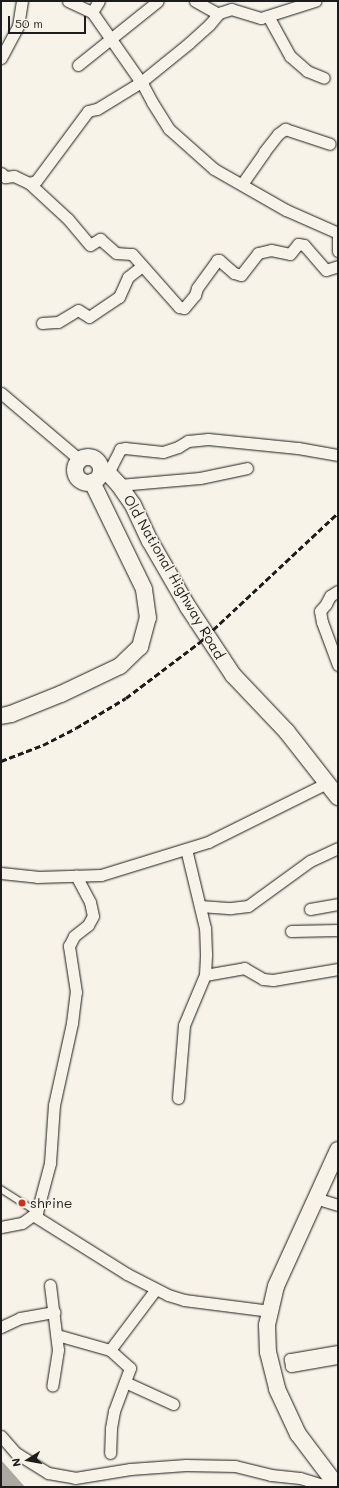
<!DOCTYPE html>
<style>
body{margin:0}
#map{position:relative;width:339px;height:1488px;overflow:hidden;background:#f7f3e8;font-family:Mali,sans-serif}
div>[style]{position:absolute}
.water>*{inset:0;background:#aca9a2}
.roads{filter:drop-shadow(0 0 1px #1c1c1c) drop-shadow(0 0 1px #1c1c1c)}
.lane>*{height:5.5px;margin:-2.75px;padding:0 2.75px;transform-origin:2.75px;border-radius:2.75px;background:#f7f3e8}
.street>*{height:11px;margin:-5.5px;padding:0 5.5px;transform-origin:5.5px;border-radius:5.5px;background:#f7f3e8}
.secondary>*{height:16px;margin:-8px;padding:0 8px;transform-origin:8px;border-radius:8px;background:#f7f3e8}
.secondary>.ring{margin:-8px;padding:0;box-sizing:content-box;background:none;border:16px solid #f7f3e8;border-radius:50%}
.rail>*{height:3px;margin-top:-1.5px;transform-origin:0;background:repeating-linear-gradient(90deg,#1c1c1c 0 6px,transparent 0 9px)}
.dots>*{width:11px;height:11px;translate:-50% -50%;box-sizing:border-box;border:2px solid #f7f3e8;border-radius:50%}
span{translate:-50% -50%;white-space:nowrap;text-align:center;line-height:1.15;-webkit-text-stroke:3px #f7f3e8;paint-order:stroke}
.street-label{font-size:14px;color:#1c1c1c}
.poi-label{font-size:14px;color:#1c1c1c}
.left{translate:0 -50%;text-align:left}
.frame{position:absolute;inset:0;border:2px solid #1c1c1c;pointer-events:none}
.north{position:absolute;left:8px;top:1440px;width:40px;height:40px;-webkit-text-stroke:3px #f7f3e8;paint-order:stroke;rotate:259deg;font-size:11px;font-weight:700;line-height:16px;text-align:center;color:#1c1c1c}
.north::after{content:'';display:block;margin:auto;width:14px;height:18px;background:#1c1c1c;clip-path:polygon(50% 0,100% 100%,50% 72%,0 100%)}
.scale{position:absolute;left:8px;top:16px;width:78px;height:18px;box-sizing:border-box;border:2px solid #1c1c1c;border-top:0;padding-left:5px;font-size:12px;line-height:14px;white-space:nowrap;color:#1c1c1c;-webkit-text-stroke:3px #f7f3e8;paint-order:stroke}
</style>
<div id="map">
<div class="water">
<div style="clip-path:polygon(1px 1460px,10px 1470px,25px 1487px,1px 1487px)"></div>
</div>
<div class="roads">
<div class="lane">
<div style="left:1px;top:1189px;width:43px;rotate:32.6deg"></div>
</div>
<div class="street">
<div style="left:68px;top:1px;width:26px;rotate:25deg"></div>
<div style="left:92px;top:12px;width:89px;rotate:55.1deg"></div>
<div style="left:143px;top:85px;width:19px;rotate:62deg"></div>
<div style="left:152px;top:102px;width:32px;rotate:58deg"></div>
<div style="left:169px;top:129px;width:60px;rotate:41.6deg"></div>
<div style="left:214px;top:169px;width:83px;rotate:29.7deg"></div>
<div style="left:286px;top:210px;width:57px;rotate:23.9deg"></div>
<div style="left:195px;top:1px;width:26px;rotate:29deg"></div>
<div style="left:92px;top:12px;width:13px;rotate:-58deg"></div>
<div style="left:268px;top:16px;width:46px;rotate:61.2deg"></div>
<div style="left:290px;top:56px;width:23px;rotate:41deg"></div>
<div style="left:307px;top:71px;width:18px;rotate:22deg"></div>
<div style="left:1px;top:58px;width:36px;rotate:-62deg"></div>
<div style="left:18px;top:26px;width:25px;rotate:-81deg"></div>
<div style="left:78px;top:65px;width:102px;rotate:-38.7deg"></div>
<div style="left:1px;top:173px;width:6px;rotate:45deg"></div>
<div style="left:5px;top:177px;width:9px;rotate:-6deg"></div>
<div style="left:14px;top:176px;width:17px;rotate:25deg"></div>
<div style="left:29px;top:183px;width:7px;rotate:-16deg"></div>
<div style="left:36px;top:181px;width:87px;rotate:-53.4deg"></div>
<div style="left:88px;top:111px;width:9px;rotate:-13deg"></div>
<div style="left:97px;top:109px;width:52px;rotate:-31.5deg"></div>
<div style="left:141px;top:82px;width:62px;rotate:-39.1deg"></div>
<div style="left:189px;top:43px;width:27px;rotate:-42deg"></div>
<div style="left:209px;top:25px;width:16px;rotate:-50deg"></div>
<div style="left:219px;top:13px;width:13px;rotate:-18deg"></div>
<div style="left:231px;top:9px;width:31px;rotate:17deg"></div>
<div style="left:261px;top:18px;width:57px;rotate:-17.5deg"></div>
<div style="left:29px;top:183px;width:53px;rotate:42.7deg"></div>
<div style="left:68px;top:219px;width:34px;rotate:50deg"></div>
<div style="left:90px;top:245px;width:12px;rotate:-31deg"></div>
<div style="left:100px;top:239px;width:21px;rotate:41deg"></div>
<div style="left:116px;top:253px;width:16px;rotate:4deg"></div>
<div style="left:132px;top:254px;width:71px;rotate:48.4deg"></div>
<div style="left:179px;top:307px;width:5px;rotate:11deg"></div>
<div style="left:184px;top:308px;width:17px;rotate:-50deg"></div>
<div style="left:195px;top:295px;width:7px;rotate:-74deg"></div>
<div style="left:197px;top:288px;width:34px;rotate:-54deg"></div>
<div style="left:217px;top:260px;width:2px"></div>
<div style="left:219px;top:260px;width:20px;rotate:41deg"></div>
<div style="left:234px;top:273px;width:7px;rotate:16deg"></div>
<div style="left:241px;top:275px;width:28px;rotate:-52deg"></div>
<div style="left:258px;top:253px;width:13px;rotate:-13deg"></div>
<div style="left:271px;top:250px;width:19px;rotate:12deg"></div>
<div style="left:290px;top:254px;width:13px;rotate:-51deg"></div>
<div style="left:298px;top:244px;width:6px;rotate:9deg"></div>
<div style="left:304px;top:245px;width:33px;rotate:49deg"></div>
<div style="left:326px;top:270px;width:13px;rotate:-18deg"></div>
<div style="left:242px;top:184px;width:39px;rotate:-55deg"></div>
<div style="left:264px;top:152px;width:23px;rotate:-52deg"></div>
<div style="left:278px;top:134px;width:9px;rotate:-36deg"></div>
<div style="left:285px;top:129px;width:47px;rotate:18.4deg"></div>
<div style="left:338px;top:232px;width:19px;rotate:90deg"></div>
<div style="left:42px;top:323px;width:16px;rotate:-4deg"></div>
<div style="left:58px;top:322px;width:23px;rotate:-31deg"></div>
<div style="left:78px;top:310px;width:13px;rotate:32deg"></div>
<div style="left:89px;top:317px;width:36px;rotate:-34deg"></div>
<div style="left:119px;top:297px;width:22px;rotate:-66deg"></div>
<div style="left:128px;top:277px;width:18px;rotate:-38deg"></div>
<div style="left:1px;top:393px;width:104px;rotate:40.3deg"></div>
<div style="left:108px;top:473px;width:27px;rotate:-63deg"></div>
<div style="left:120px;top:449px;width:5px;rotate:-11deg"></div>
<div style="left:125px;top:448px;width:38px;rotate:6deg"></div>
<div style="left:163px;top:452px;width:16px;rotate:-18deg"></div>
<div style="left:178px;top:447px;width:12px;rotate:-31deg"></div>
<div style="left:188px;top:441px;width:20px;rotate:-6deg"></div>
<div style="left:208px;top:439px;width:90px;rotate:5.7deg"></div>
<div style="left:298px;top:448px;width:41px;rotate:9.9deg"></div>
<div style="left:119px;top:485px;width:81px;rotate:-4.9deg"></div>
<div style="left:200px;top:478px;width:48px;rotate:-12deg"></div>
<div style="left:338px;top:591px;width:9px;rotate:148deg"></div>
<div style="left:330px;top:596px;width:9px;rotate:117deg"></div>
<div style="left:326px;top:604px;width:9px;rotate:131deg"></div>
<div style="left:320px;top:611px;width:11px;rotate:80deg"></div>
<div style="left:322px;top:622px;width:46px;rotate:69.6deg"></div>
<div style="left:1px;top:873px;width:36px;rotate:6deg"></div>
<div style="left:37px;top:877px;width:64px;rotate:-1.8deg"></div>
<div style="left:101px;top:875px;width:112px;rotate:-17.1deg"></div>
<div style="left:208px;top:842px;width:133px;rotate:-26.4deg"></div>
<div style="left:200px;top:906px;width:31px;rotate:4deg"></div>
<div style="left:231px;top:908px;width:17px;rotate:-7deg"></div>
<div style="left:248px;top:906px;width:77px;rotate:-36deg"></div>
<div style="left:310px;top:861px;width:31px;rotate:-25deg"></div>
<div style="left:310px;top:909px;width:28px;rotate:-10deg"></div>
<div style="left:291px;top:931px;width:47px;rotate:-1.2deg"></div>
<div style="left:205px;top:975px;width:40px;rotate:-10deg"></div>
<div style="left:244px;top:968px;width:22px;rotate:30deg"></div>
<div style="left:263px;top:979px;width:10px;rotate:6deg"></div>
<div style="left:273px;top:980px;width:66px;rotate:-9.6deg"></div>
<div style="left:178px;top:1098px;width:73px;rotate:-85.3deg"></div>
<div style="left:184px;top:1025px;width:54px;rotate:-67.2deg"></div>
<div style="left:205px;top:975px;width:21px;rotate:-87deg"></div>
<div style="left:206px;top:954px;width:26px;rotate:-92deg"></div>
<div style="left:205px;top:928px;width:81px;rotate:-103.5deg"></div>
<div style="left:315px;top:1198px;width:24px;rotate:17deg"></div>
<div style="left:33px;top:1215px;width:111px;rotate:32.1deg"></div>
<div style="left:127px;top:1274px;width:46px;rotate:27.1deg"></div>
<div style="left:168px;top:1295px;width:17px;rotate:17deg"></div>
<div style="left:184px;top:1300px;width:87px;rotate:7.3deg"></div>
<div style="left:1px;top:1227px;width:21px;rotate:-11deg"></div>
<div style="left:22px;top:1223px;width:19px;rotate:-36deg"></div>
<div style="left:37px;top:1212px;width:51px;rotate:-75.1deg"></div>
<div style="left:50px;top:1163px;width:58px;rotate:-86.1deg"></div>
<div style="left:54px;top:1105px;width:84px;rotate:-77.6deg"></div>
<div style="left:72px;top:1023px;width:31px;rotate:-83deg"></div>
<div style="left:76px;top:992px;width:47px;rotate:-98.7deg"></div>
<div style="left:69px;top:946px;width:11px;rotate:-63deg"></div>
<div style="left:74px;top:936px;width:18px;rotate:-38deg"></div>
<div style="left:88px;top:925px;width:10px;rotate:-61deg"></div>
<div style="left:93px;top:916px;width:14px;rotate:-102deg"></div>
<div style="left:90px;top:902px;width:30px;rotate:-118deg"></div>
<div style="left:50px;top:1285px;width:65px;rotate:83deg"></div>
<div style="left:58px;top:1350px;width:36px;rotate:99deg"></div>
<div style="left:1px;top:1327px;width:21px;rotate:-25deg"></div>
<div style="left:20px;top:1318px;width:35px;rotate:-10deg"></div>
<div style="left:57px;top:1335px;width:55px;rotate:15.8deg"></div>
<div style="left:110px;top:1350px;width:27px;rotate:42deg"></div>
<div style="left:130px;top:1368px;width:46px;rotate:110.4deg"></div>
<div style="left:114px;top:1411px;width:17px;rotate:100deg"></div>
<div style="left:111px;top:1428px;width:25px;rotate:92deg"></div>
<div style="left:110px;top:1350px;width:76px;rotate:-53deg"></div>
<div style="left:338px;top:1351px;width:49px;rotate:170.5deg"></div>
<div style="left:290px;top:1359px;width:7px;rotate:82deg"></div>
<div style="left:291px;top:1366px;width:48px;rotate:-9.7deg"></div>
<div style="left:125px;top:1382px;width:53px;rotate:24.6deg"></div>
<div style="left:1px;top:1436px;width:23px;rotate:49deg"></div>
<div style="left:16px;top:1453px;width:38px;rotate:32deg"></div>
<div style="left:48px;top:1473px;width:27px;rotate:10deg"></div>
<div style="left:75px;top:1478px;width:56px;rotate:-9.3deg"></div>
<div style="left:130px;top:1469px;width:56px;rotate:-4.1deg"></div>
<div style="left:186px;top:1465px;width:49px;rotate:1.2deg"></div>
<div style="left:235px;top:1466px;width:37px;rotate:14deg"></div>
<div style="left:271px;top:1475px;width:29px;rotate:6deg"></div>
<div style="left:300px;top:1478px;width:30px;rotate:17deg"></div>
</div>
<div class="secondary">
<div class="ring" style="left:75px;top:457px;width:10px;height:10px"></div>
<div style="left:101px;top:471px;width:7px;rotate:16deg"></div>
<div style="left:108px;top:473px;width:16px;rotate:47deg"></div>
<div style="left:119px;top:485px;width:24px;rotate:55deg"></div>
<div style="left:133px;top:505px;width:40px;rotate:65deg"></div>
<div style="left:150px;top:541px;width:76px;rotate:60.1deg"></div>
<div style="left:188px;top:607px;width:82px;rotate:56.5deg"></div>
<div style="left:233px;top:675px;width:79px;rotate:46.5deg"></div>
<div style="left:287px;top:732px;width:83px;rotate:51.9deg"></div>
<div style="left:1px;top:716px;width:10px;rotate:-11deg"></div>
<div style="left:11px;top:714px;width:54px;rotate:-21.8deg"></div>
<div style="left:61px;top:694px;width:65px;rotate:-25.4deg"></div>
<div style="left:120px;top:666px;width:28px;rotate:-44deg"></div>
<div style="left:140px;top:647px;width:30px;rotate:-75deg"></div>
<div style="left:148px;top:618px;width:29px;rotate:-98deg"></div>
<div style="left:144px;top:589px;width:119px;rotate:-115.9deg"></div>
<div style="left:338px;top:1150px;width:149px;rotate:114.5deg"></div>
<div style="left:276px;top:1286px;width:40px;rotate:103deg"></div>
<div style="left:267px;top:1325px;width:27px;rotate:88deg"></div>
<div style="left:268px;top:1352px;width:38px;rotate:76deg"></div>
<div style="left:277px;top:1389px;width:50px;rotate:65deg"></div>
<div style="left:298px;top:1434px;width:66px;rotate:53deg"></div>
</div>
</div>
<div class="rail">
<div style="left:1px;top:761px;width:45px;rotate:-20.9deg"></div>
<div style="left:43px;top:745px;width:37px;rotate:-27deg"></div>
<div style="left:76px;top:728px;width:58px;rotate:-31deg"></div>
<div style="left:126px;top:698px;width:93px;rotate:-37.1deg"></div>
<div style="left:200px;top:642px;width:189px;rotate:-43.1deg"></div>
</div>
<div class="dots">
<div style="left:22px;top:1203px;background:#c8321e"></div>
</div>
<div class="street-label">
<span style="left:174px;top:577px;rotate:60deg">Old National Highway Road</span>
</div>
<div class="poi-label">
<span class="left" style="left:30px;top:1203px">shrine</span>
</div>
<div class="frame"></div>
<div class="north">N</div>
<div class="scale">50 m</div>
</div>
